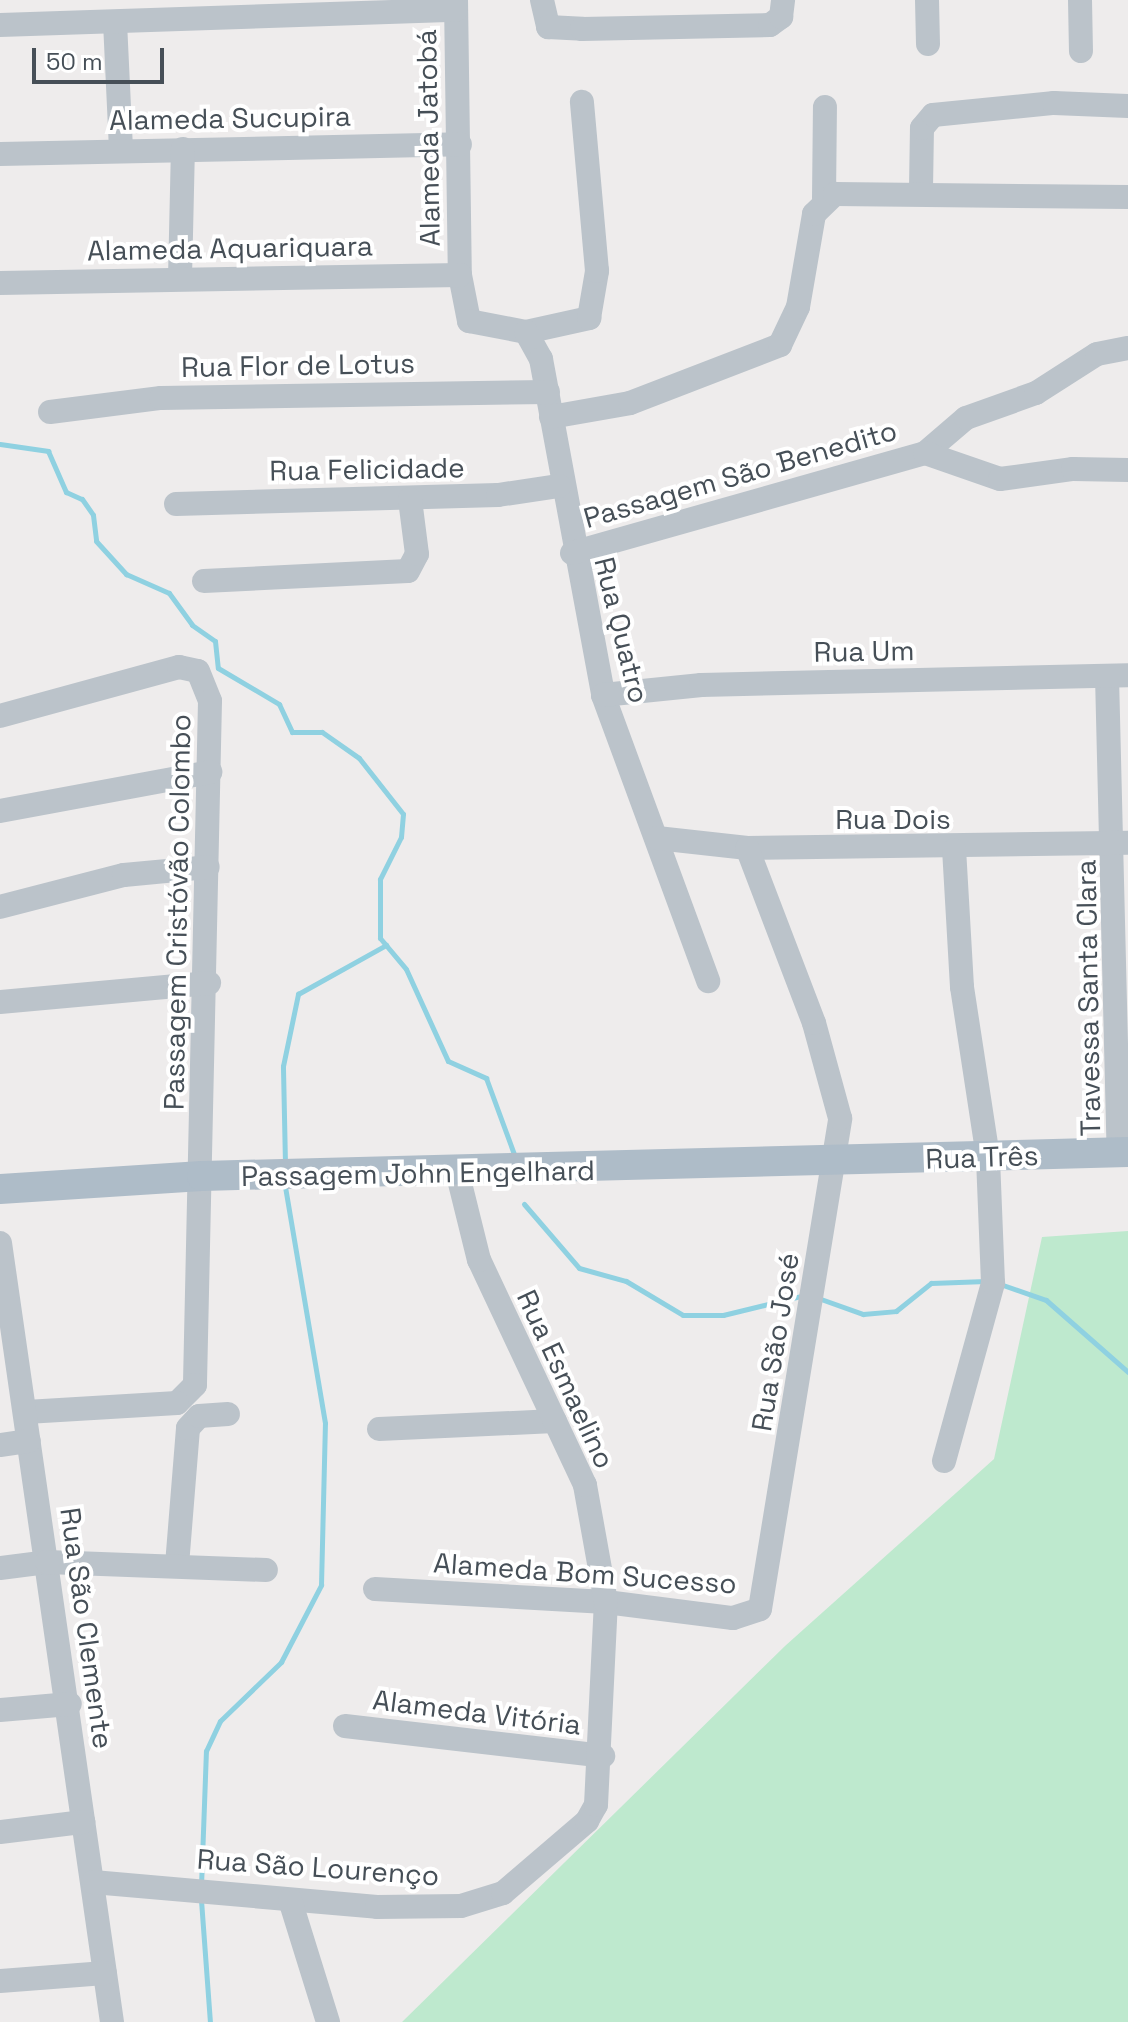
<!DOCTYPE html>
<meta charset="utf-8">
<style>
body{margin:0}
#map{position:relative;width:1128px;height:2022px;overflow:hidden;background:#eeecec;font-family:"Space Grotesk",sans-serif}
div>[style]{position:absolute}
.green>*{inset:0;background:#bee9ce}
.stream>*{height:5px;margin:-2.5px;padding:0 2.5px;transform-origin:2.5px;border-radius:2.5px;background:#8fd1e1}
.minor>*{height:24px;margin:-12px;padding:0 12px;transform-origin:12px;border-radius:12px;background:#bbc3ca}
.major>*{height:30px;margin:-15px;padding:0 15px;transform-origin:15px;border-radius:15px;background:#aebcc8}
span{translate:-50% -50%;white-space:nowrap;text-align:center;line-height:1.15;-webkit-text-stroke:8px #fff;paint-order:stroke}
.street-label{font-size:28px;color:#464f57}
.scale{position:absolute;left:32px;top:48px;width:132px;height:36px;box-sizing:border-box;border:4px solid #464f57;border-top:0;padding-left:10px;font-size:24px;line-height:28px;white-space:nowrap;color:#464f57;-webkit-text-stroke:6px #fff;paint-order:stroke}
</style>
<div id="map">
<div class="green">
<div style="clip-path:polygon(1128px 1231px,1128px 2022px,402px 2022px,785px 1646px,994px 1459px,1042px 1237px)"></div>
</div>
<div class="stream">
<div style="left:0;top:444px;width:49px;rotate:8.3deg"></div>
<div style="left:48px;top:451px;width:45px;rotate:66.3deg"></div>
<div style="left:66px;top:492px;width:17px;rotate:24deg"></div>
<div style="left:82px;top:499px;width:19px;rotate:55deg"></div>
<div style="left:93px;top:515px;width:26px;rotate:83deg"></div>
<div style="left:96px;top:541px;width:45px;rotate:47.7deg"></div>
<div style="left:126px;top:574px;width:47px;rotate:23.8deg"></div>
<div style="left:169px;top:593px;width:39px;rotate:54deg"></div>
<div style="left:192px;top:625px;width:28px;rotate:35deg"></div>
<div style="left:215px;top:641px;width:27px;rotate:84deg"></div>
<div style="left:218px;top:668px;width:71px;rotate:30.5deg"></div>
<div style="left:279px;top:704px;width:31px;rotate:65deg"></div>
<div style="left:292px;top:732px;width:30px"></div>
<div style="left:322px;top:732px;width:45px;rotate:35.1deg"></div>
<div style="left:359px;top:758px;width:71px;rotate:51.8deg"></div>
<div style="left:403px;top:814px;width:23px;rotate:95deg"></div>
<div style="left:401px;top:837px;width:47px;rotate:116.6deg"></div>
<div style="left:380px;top:879px;width:59px;rotate:90deg"></div>
<div style="left:380px;top:938px;width:40px;rotate:50deg"></div>
<div style="left:406px;top:969px;width:101px;rotate:65.5deg"></div>
<div style="left:448px;top:1061px;width:42px;rotate:24.1deg"></div>
<div style="left:486px;top:1078px;width:84px;rotate:69.8deg"></div>
<div style="left:285px;top:1164px;width:98px;rotate:-91.2deg"></div>
<div style="left:283px;top:1066px;width:74px;rotate:-78.2deg"></div>
<div style="left:298px;top:994px;width:101px;rotate:-29.1deg"></div>
<div style="left:524px;top:1204px;width:84px;rotate:49.3deg"></div>
<div style="left:579px;top:1268px;width:49px;rotate:15.5deg"></div>
<div style="left:626px;top:1281px;width:66px;rotate:30.8deg"></div>
<div style="left:683px;top:1315px;width:40px"></div>
<div style="left:723px;top:1315px;width:84px;rotate:-13.7deg"></div>
<div style="left:1000px;top:1284px;width:49px;rotate:19.2deg"></div>
<div style="left:1046px;top:1300px;width:109px;rotate:41.3deg"></div>
<div style="left:818px;top:1298px;width:48px;rotate:19.6deg"></div>
<div style="left:863px;top:1314px;width:33px;rotate:-5deg"></div>
<div style="left:896px;top:1311px;width:45px;rotate:-38.7deg"></div>
<div style="left:931px;top:1283px;width:55px;rotate:-2.1deg"></div>
<div style="left:201px;top:1886px;width:135px;rotate:-87.9deg"></div>
<div style="left:206px;top:1751px;width:33px;rotate:-65deg"></div>
<div style="left:220px;top:1721px;width:85px;rotate:-44deg"></div>
<div style="left:281px;top:1662px;width:87px;rotate:-62.5deg"></div>
<div style="left:321px;top:1585px;width:162px;rotate:-88.6deg"></div>
<div style="left:325px;top:1423px;width:240px;rotate:-99.6deg"></div>
<div style="left:201px;top:1900px;width:122px;rotate:85.8deg"></div>
</div>
<div class="minor">
<div style="left:456px;top:0;width:275px;rotate:89.2deg"></div>
<div style="left:460px;top:275px;width:47px;rotate:78.9deg"></div>
<div style="left:469px;top:321px;width:58px;rotate:10.9deg"></div>
<div style="left:526px;top:332px;width:65px;rotate:-12.5deg"></div>
<div style="left:589px;top:318px;width:48px;rotate:-80.3deg"></div>
<div style="left:597px;top:271px;width:170px;rotate:-95.1deg"></div>
<div style="left:542px;top:0;width:28px;rotate:77deg"></div>
<div style="left:548px;top:27px;width:34px;rotate:3deg"></div>
<div style="left:582px;top:29px;width:188px;rotate:-1.2deg"></div>
<div style="left:770px;top:25px;width:14px;rotate:-36deg"></div>
<div style="left:781px;top:17px;width:17px;rotate:-83deg"></div>
<div style="left:927px;top:0;width:44px;rotate:88.7deg"></div>
<div style="left:1080px;top:0;width:51px;rotate:88.9deg"></div>
<div style="left:115px;top:22px;width:128px;rotate:87.3deg"></div>
<div style="left:0;top:25px;width:456px;rotate:-1.9deg"></div>
<div style="left:0;top:154px;width:460px;rotate:-1.2deg"></div>
<div style="left:921px;top:190px;width:62px;rotate:-89.1deg"></div>
<div style="left:922px;top:128px;width:17px;rotate:-50deg"></div>
<div style="left:933px;top:115px;width:122px;rotate:-5.7deg"></div>
<div style="left:1054px;top:103px;width:74px;rotate:2.3deg"></div>
<div style="left:824px;top:198px;width:91px;rotate:-89.4deg"></div>
<div style="left:180px;top:278px;width:129px;rotate:-88.7deg"></div>
<div style="left:0;top:283px;width:460px;rotate:-1deg"></div>
<div style="left:526px;top:332px;width:31px;rotate:61deg"></div>
<div style="left:541px;top:359px;width:342px;rotate:79.5deg"></div>
<div style="left:603px;top:695px;width:305px;rotate:69.8deg"></div>
<div style="left:50px;top:412px;width:112px;rotate:-7.2deg"></div>
<div style="left:161px;top:398px;width:387px;rotate:-0.9deg"></div>
<div style="left:551px;top:417px;width:80px;rotate:-10deg"></div>
<div style="left:630px;top:403px;width:161px;rotate:-21.1deg"></div>
<div style="left:780px;top:345px;width:42px;rotate:-64.7deg"></div>
<div style="left:798px;top:307px;width:94px;rotate:-80.2deg"></div>
<div style="left:814px;top:214px;width:29px;rotate:-44deg"></div>
<div style="left:835px;top:194px;width:293px;rotate:0.6deg"></div>
<div style="left:925px;top:453px;width:54px;rotate:-40.5deg"></div>
<div style="left:966px;top:418px;width:74px;rotate:-19.7deg"></div>
<div style="left:1036px;top:393px;width:72px;rotate:-32.6deg"></div>
<div style="left:1097px;top:354px;width:32px;rotate:-11deg"></div>
<div style="left:176px;top:504px;width:322px;rotate:-1.6deg"></div>
<div style="left:498px;top:495px;width:62px;rotate:-8.4deg"></div>
<div style="left:572px;top:553px;width:367px;rotate:-15.8deg"></div>
<div style="left:925px;top:453px;width:79px;rotate:19.1deg"></div>
<div style="left:1000px;top:479px;width:74px;rotate:-7.8deg"></div>
<div style="left:1073px;top:469px;width:55px;rotate:1deg"></div>
<div style="left:204px;top:581px;width:204px;rotate:-2.8deg"></div>
<div style="left:408px;top:571px;width:19px;rotate:-62deg"></div>
<div style="left:417px;top:554px;width:55px;rotate:-97.3deg"></div>
<div style="left:1107px;top:676px;width:476px;rotate:88.6deg"></div>
<div style="left:603px;top:695px;width:99px;rotate:-5.8deg"></div>
<div style="left:701px;top:685px;width:427px;rotate:-1.3deg"></div>
<div style="left:0;top:716px;width:186px;rotate:-15.3deg"></div>
<div style="left:179px;top:667px;width:19px;rotate:12deg"></div>
<div style="left:198px;top:671px;width:32px;rotate:68deg"></div>
<div style="left:210px;top:701px;width:684px;rotate:91.26deg"></div>
<div style="left:195px;top:1385px;width:25px;rotate:135deg"></div>
<div style="left:177px;top:1403px;width:151px;rotate:176.6deg"></div>
<div style="left:0;top:811px;width:214px;rotate:-10.5deg"></div>
<div style="left:657px;top:838px;width:91px;rotate:6.3deg"></div>
<div style="left:747px;top:848px;width:381px;rotate:-0.8deg"></div>
<div style="left:0;top:907px;width:128px;rotate:-14.5deg"></div>
<div style="left:124px;top:875px;width:84px;rotate:-5.4deg"></div>
<div style="left:0;top:1002px;width:210px;rotate:-5.2deg"></div>
<div style="left:0;top:1243px;width:787px;rotate:81.82deg"></div>
<div style="left:379px;top:1429px;width:176px;rotate:-2.6deg"></div>
<div style="left:0;top:1445px;width:29px;rotate:-8deg"></div>
<div style="left:944px;top:1461px;width:185px;rotate:-74.6deg"></div>
<div style="left:993px;top:1283px;width:126px;rotate:-92.3deg"></div>
<div style="left:988px;top:1157px;width:172px;rotate:-98.7deg"></div>
<div style="left:962px;top:987px;width:137px;rotate:-93.3deg"></div>
<div style="left:177px;top:1565px;width:137px;rotate:-85.4deg"></div>
<div style="left:188px;top:1428px;width:16px;rotate:-47deg"></div>
<div style="left:199px;top:1416px;width:29px;rotate:-4deg"></div>
<div style="left:0;top:1568px;width:47px;rotate:-7.3deg"></div>
<div style="left:47px;top:1562px;width:219px;rotate:2.1deg"></div>
<div style="left:375px;top:1589px;width:231px;rotate:3.2deg"></div>
<div style="left:606px;top:1602px;width:128px;rotate:7.2deg"></div>
<div style="left:733px;top:1618px;width:28px;rotate:-18deg"></div>
<div style="left:760px;top:1609px;width:497px;rotate:-80.7deg"></div>
<div style="left:840px;top:1118px;width:98px;rotate:-105.3deg"></div>
<div style="left:814px;top:1023px;width:187px;rotate:-110.9deg"></div>
<div style="left:0;top:1710px;width:70px;rotate:-4.9deg"></div>
<div style="left:345px;top:1726px;width:260px;rotate:6.6deg"></div>
<div style="left:0;top:1832px;width:84px;rotate:-6.9deg"></div>
<div style="left:93px;top:1882px;width:285px;rotate:5deg"></div>
<div style="left:377px;top:1907px;width:84px;rotate:-0.7deg"></div>
<div style="left:461px;top:1906px;width:44px;rotate:-17.2deg"></div>
<div style="left:503px;top:1893px;width:111px;rotate:-40.6deg"></div>
<div style="left:587px;top:1821px;width:18px;rotate:-61deg"></div>
<div style="left:596px;top:1805px;width:203px;rotate:-87.2deg"></div>
<div style="left:606px;top:1602px;width:119px;rotate:-100.2deg"></div>
<div style="left:585px;top:1485px;width:249px;rotate:-115.2deg"></div>
<div style="left:479px;top:1260px;width:88px;rotate:-103.9deg"></div>
<div style="left:290px;top:1900px;width:128px;rotate:72.7deg"></div>
<div style="left:0;top:1981px;width:105px;rotate:-4.4deg"></div>
</div>
<div class="major">
<div style="left:0;top:1189px;width:202px;rotate:-3.7deg"></div>
<div style="left:202px;top:1176px;width:926px;rotate:-1.48deg"></div>
</div>
<div class="street-label">
<span style="left:230px;top:118px;rotate:-1deg">Alameda Sucupira</span>
<span style="left:428px;top:138px;rotate:-91deg">Alameda Jatobá</span>
<span style="left:230px;top:248px;rotate:-1deg">Alameda Aquariquara</span>
<span style="left:298px;top:365px;rotate:-1deg">Rua Flor de Lotus</span>
<span style="left:367px;top:469px;rotate:-1deg">Rua Felicidade</span>
<span style="left:740px;top:474px;rotate:-16deg">Passagem São Benedito</span>
<span style="left:622px;top:630px;rotate:76deg">Rua Quatro</span>
<span style="left:864px;top:651px;rotate:-1deg">Rua Um</span>
<span style="left:893px;top:819px">Rua Dois</span>
<span style="left:177px;top:912px;rotate:-89deg">Passagem Cristóvão Colombo</span>
<span style="left:1088px;top:998px;rotate:-91deg">Travessa Santa Clara</span>
<span style="left:982px;top:1157px;rotate:-2deg">Rua Três</span>
<span style="left:418px;top:1173px;rotate:-1deg">Passagem John Engelhard</span>
<span style="left:775px;top:1342px;rotate:-81deg">Rua São José</span>
<span style="left:566px;top:1379px;rotate:65deg">Rua Esmaelino</span>
<span style="left:585px;top:1573px;rotate:4deg">Alameda Bom Sucesso</span>
<span style="left:87px;top:1628px;rotate:82deg">Rua São Clemente</span>
<span style="left:477px;top:1712px;rotate:7deg">Alameda Vitória</span>
<span style="left:318px;top:1867px;rotate:4deg">Rua São Lourenço</span>
</div>
<div class="scale">50 m</div>
</div>
